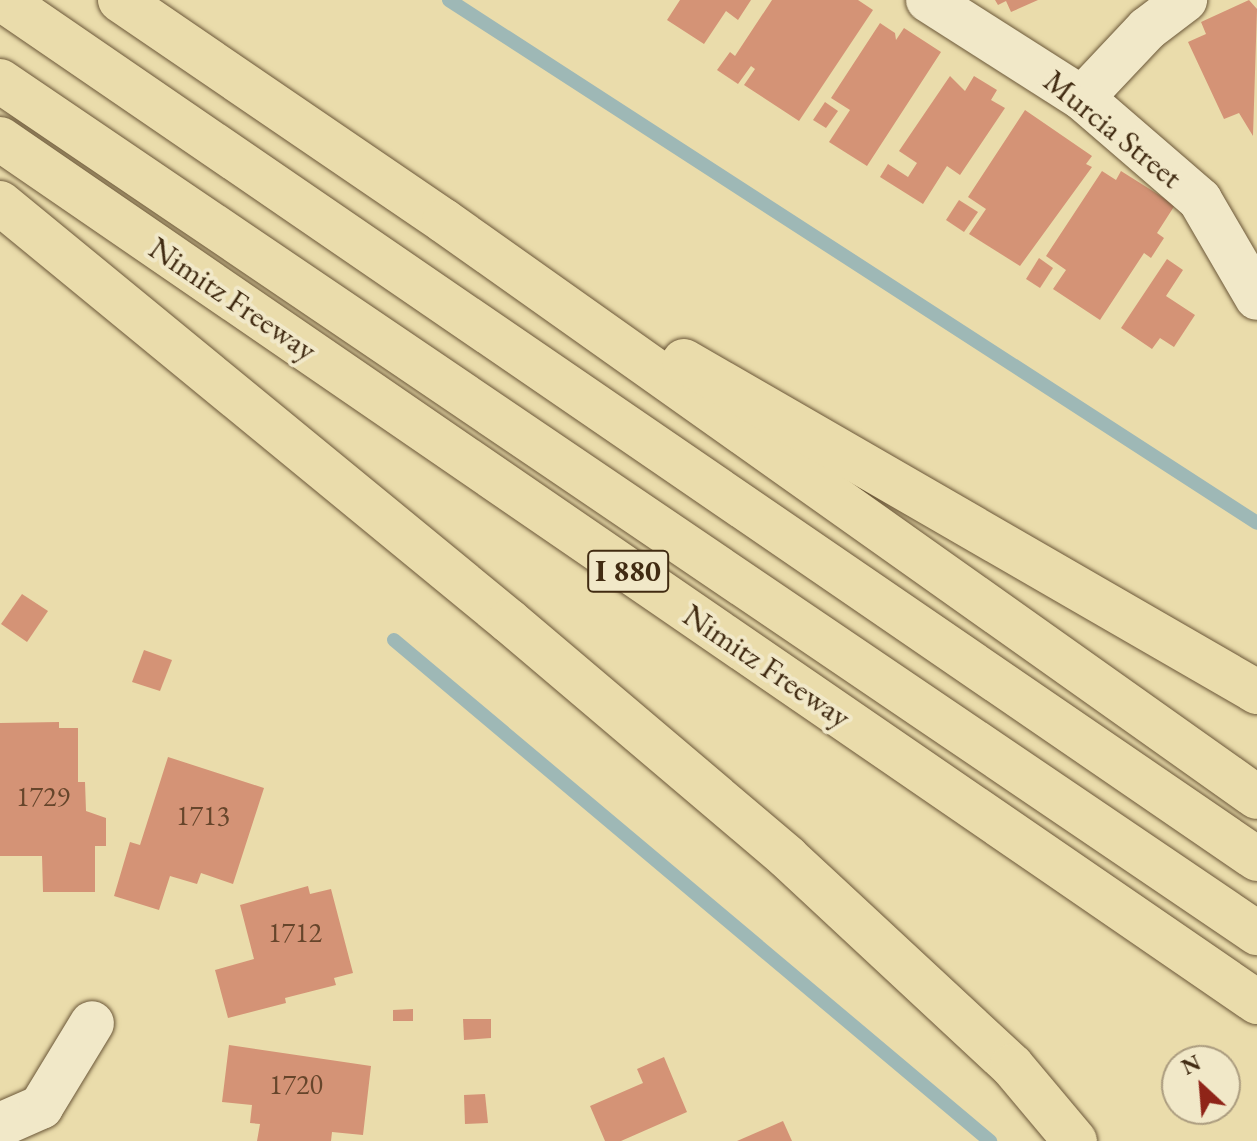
<!DOCTYPE html>
<style>
body{margin:0}
#map{position:relative;width:1257px;height:1141px;overflow:hidden;background:#eadcab;font-family:"EB Garamond",serif}
div>[style]{position:absolute}
.stream>*{height:14px;margin:-7px;padding:0 7px;transform-origin:7px;border-radius:7px;background:#9eb8b6}
.building>*{inset:0;background:#d49376}
.roads{filter:drop-shadow(0 0 2px #6b5738) drop-shadow(0 0 2px #6b5738)}
.minor>*{height:44px;margin:-22px;padding:0 22px;transform-origin:22px;border-radius:22px;background:#f1e8c8}
.highway>*{height:44px;margin:-22px;padding:0 22px;transform-origin:22px;border-radius:22px;background:#eadcab}
span{translate:-50% -50%;white-space:nowrap;text-align:center;line-height:1.15;-webkit-text-stroke:8px #f1e8c8;paint-order:stroke}
.number-label{font-size:28px;color:#66452b}
.number-label span{-webkit-text-stroke-width:0}
.shield-label span{padding:2px 6px;background:#f1e8c8;border:2px solid;border-radius:6px;-webkit-text-stroke-width:0}
.shield-label{font-size:30px;color:#412b12;font-weight:700}
.street-label{font-size:32px;color:#412b12}
.north{position:absolute;left:1161px;top:1045px;width:80px;height:80px;box-sizing:border-box;background:#f1e8c8;border:2px solid #ab9c7f;border-radius:50%;rotate:334deg;font-size:22px;font-weight:700;line-height:32px;text-align:center;color:#412b12}
.north::after{content:'';display:block;margin:auto;width:28px;height:36px;background:#8f2418;clip-path:polygon(50% 0,100% 100%,50% 72%,0 100%)}
</style>
<div id="map">
<div class="stream">
<div style="left:449px;top:0;width:962px;rotate:32.91deg"></div>
<div style="left:394px;top:640px;width:779px;rotate:40.05deg"></div>
</div>
<div class="building">
<div style="clip-path:polygon(680px 0,751px 0,738px 20px,726px 11px,704px 44px,667px 20px)"></div>
<div style="clip-path:polygon(772px 0,858px 0,873px 10px,799px 121px,744px 85px,755px 69px,751px 66px,738px 84px,717px 70px,730px 52px,735px 56px)"></div>
<div style="clip-path:polygon(995px 0,1038px 0,1011px 12px,1006px 1px,998px 5px)"></div>
<div style="clip-path:polygon(1249px 0,1257px 9px,1253px 136px,1239px 113px,1224px 119px,1188px 42px,1206px 34px,1201px 22px)"></div>
<div style="clip-path:polygon(880px 23px,895px 33px,896px 40px,904px 28px,941px 52px,867px 166px,829px 142px,850px 110px,831px 98px)"></div>
<div style="clip-path:polygon(950px 76px,965px 91px,974px 76px,997px 90px,991px 100px,1005px 108px,960px 175px,947px 166px,923px 204px,880px 177px,888px 164px,908px 177px,917px 163px,899px 151px)"></div>
<div style="clip-path:polygon(825px 102px,838px 111px,826px 128px,813px 120px)"></div>
<div style="clip-path:polygon(1025px 110px,1092px 156px,1086px 164px,1092px 167px,1020px 266px,969px 234px,986px 209px,968px 197px)"></div>
<div style="clip-path:polygon(1102px 171px,1116px 180px,1121px 171px,1175px 205px,1157px 233px,1164px 238px,1151px 258px,1144px 253px,1100px 320px,1053px 289px,1066px 270px,1046px 256px)"></div>
<div style="clip-path:polygon(959px 200px,978px 212px,964px 232px,946px 220px)"></div>
<div style="clip-path:polygon(1039px 258px,1053px 268px,1040px 288px,1026px 279px)"></div>
<div style="clip-path:polygon(1167px 259px,1183px 270px,1166px 296px,1195px 315px,1174px 347px,1160px 338px,1152px 349px,1121px 328px)"></div>
<div style="clip-path:polygon(22px 594px,48px 611px,27px 642px,1px 624px)"></div>
<div style="clip-path:polygon(144px 650px,172px 660px,160px 691px,132px 682px)"></div>
<div style="clip-path:polygon(59px 722px,59px 728px,78px 728px,78px 782px,85px 782px,86px 811px,106px 818px,106px 846px,95px 846px,95px 892px,43px 892px,42px 856px,0 856px,0 723px)"></div>
<div style="clip-path:polygon(168px 757px,264px 788px,233px 884px,201px 873px,197px 884px,170px 876px,159px 910px,114px 896px,130px 842px,140px 845px)"></div>
<div style="clip-path:polygon(308px 886px,310px 894px,331px 889px,353px 973px,334px 978px,336px 985px,285px 998px,286px 1003px,228px 1018px,215px 970px,254px 959px,240px 905px)"></div>
<div style="clip-path:polygon(413px 1009px,413px 1021px,393px 1021px,393px 1010px)"></div>
<div style="clip-path:polygon(463px 1019px,491px 1019px,491px 1038px,464px 1040px)"></div>
<div style="clip-path:polygon(229px 1045px,371px 1066px,363px 1135px,332px 1132px,331px 1141px,257px 1141px,260px 1124px,250px 1123px,252px 1105px,222px 1102px)"></div>
<div style="clip-path:polygon(664px 1057px,687px 1112px,621px 1141px,605px 1141px,590px 1106px,643px 1083px,637px 1069px)"></div>
<div style="clip-path:polygon(485px 1094px,488px 1123px,465px 1124px,464px 1095px)"></div>
<div style="clip-path:polygon(783px 1121px,792px 1141px,737px 1141px)"></div>
</div>
<div class="roads">
<div class="minor">
<div style="left:928px;top:0;width:183px;rotate:32.5deg"></div>
<div style="left:1082px;top:98px;width:156px;rotate:40.8deg"></div>
<div style="left:1200px;top:200px;width:113px;rotate:59.8deg"></div>
<div style="left:1082px;top:98px;width:95px;rotate:-46.7deg"></div>
<div style="left:1147px;top:29px;width:48px;rotate:-37.3deg"></div>
<div style="left:0;top:1125px;width:45px;rotate:-23.7deg"></div>
<div style="left:41px;top:1107px;width:98px;rotate:-58.7deg"></div>
</div>
<div class="highway">
<div style="left:3px;top:0;width:1520px;rotate:34.41deg"></div>
<div style="left:120px;top:0;width:392px;rotate:34.3deg"></div>
<div style="left:444px;top:221px;width:996px;rotate:35.32deg"></div>
<div style="left:0;top:81px;width:1519px;rotate:34.13deg"></div>
<div style="left:0;top:139px;width:1525px;rotate:34.47deg"></div>
<div style="left:0;top:203px;width:659px;rotate:39.39deg"></div>
<div style="left:509px;top:621px;width:365px;rotate:40.3deg"></div>
<div style="left:787px;top:857px;width:307px;rotate:42.9deg"></div>
<div style="left:1012px;top:1066px;width:98px;rotate:50deg"></div>
<div style="left:684px;top:361px;width:662px;rotate:30.01deg"></div>
</div>
</div>
<div class="number-label">
<span style="left:43px;top:796px">1729</span>
<span style="left:203px;top:815px">1713</span>
<span style="left:295px;top:932px">1712</span>
<span style="left:296px;top:1084px">1720</span>
</div>
<div class="shield-label">
<span style="left:628px;top:571px">I 880</span>
</div>
<div class="street-label">
<span style="left:1113px;top:129px;rotate:39deg">Murcia Street</span>
<span style="left:233px;top:299px;rotate:34deg">Nimitz Freeway</span>
<span style="left:767px;top:666px;rotate:34deg">Nimitz Freeway</span>
</div>
<div class="north">N</div>
</div>
